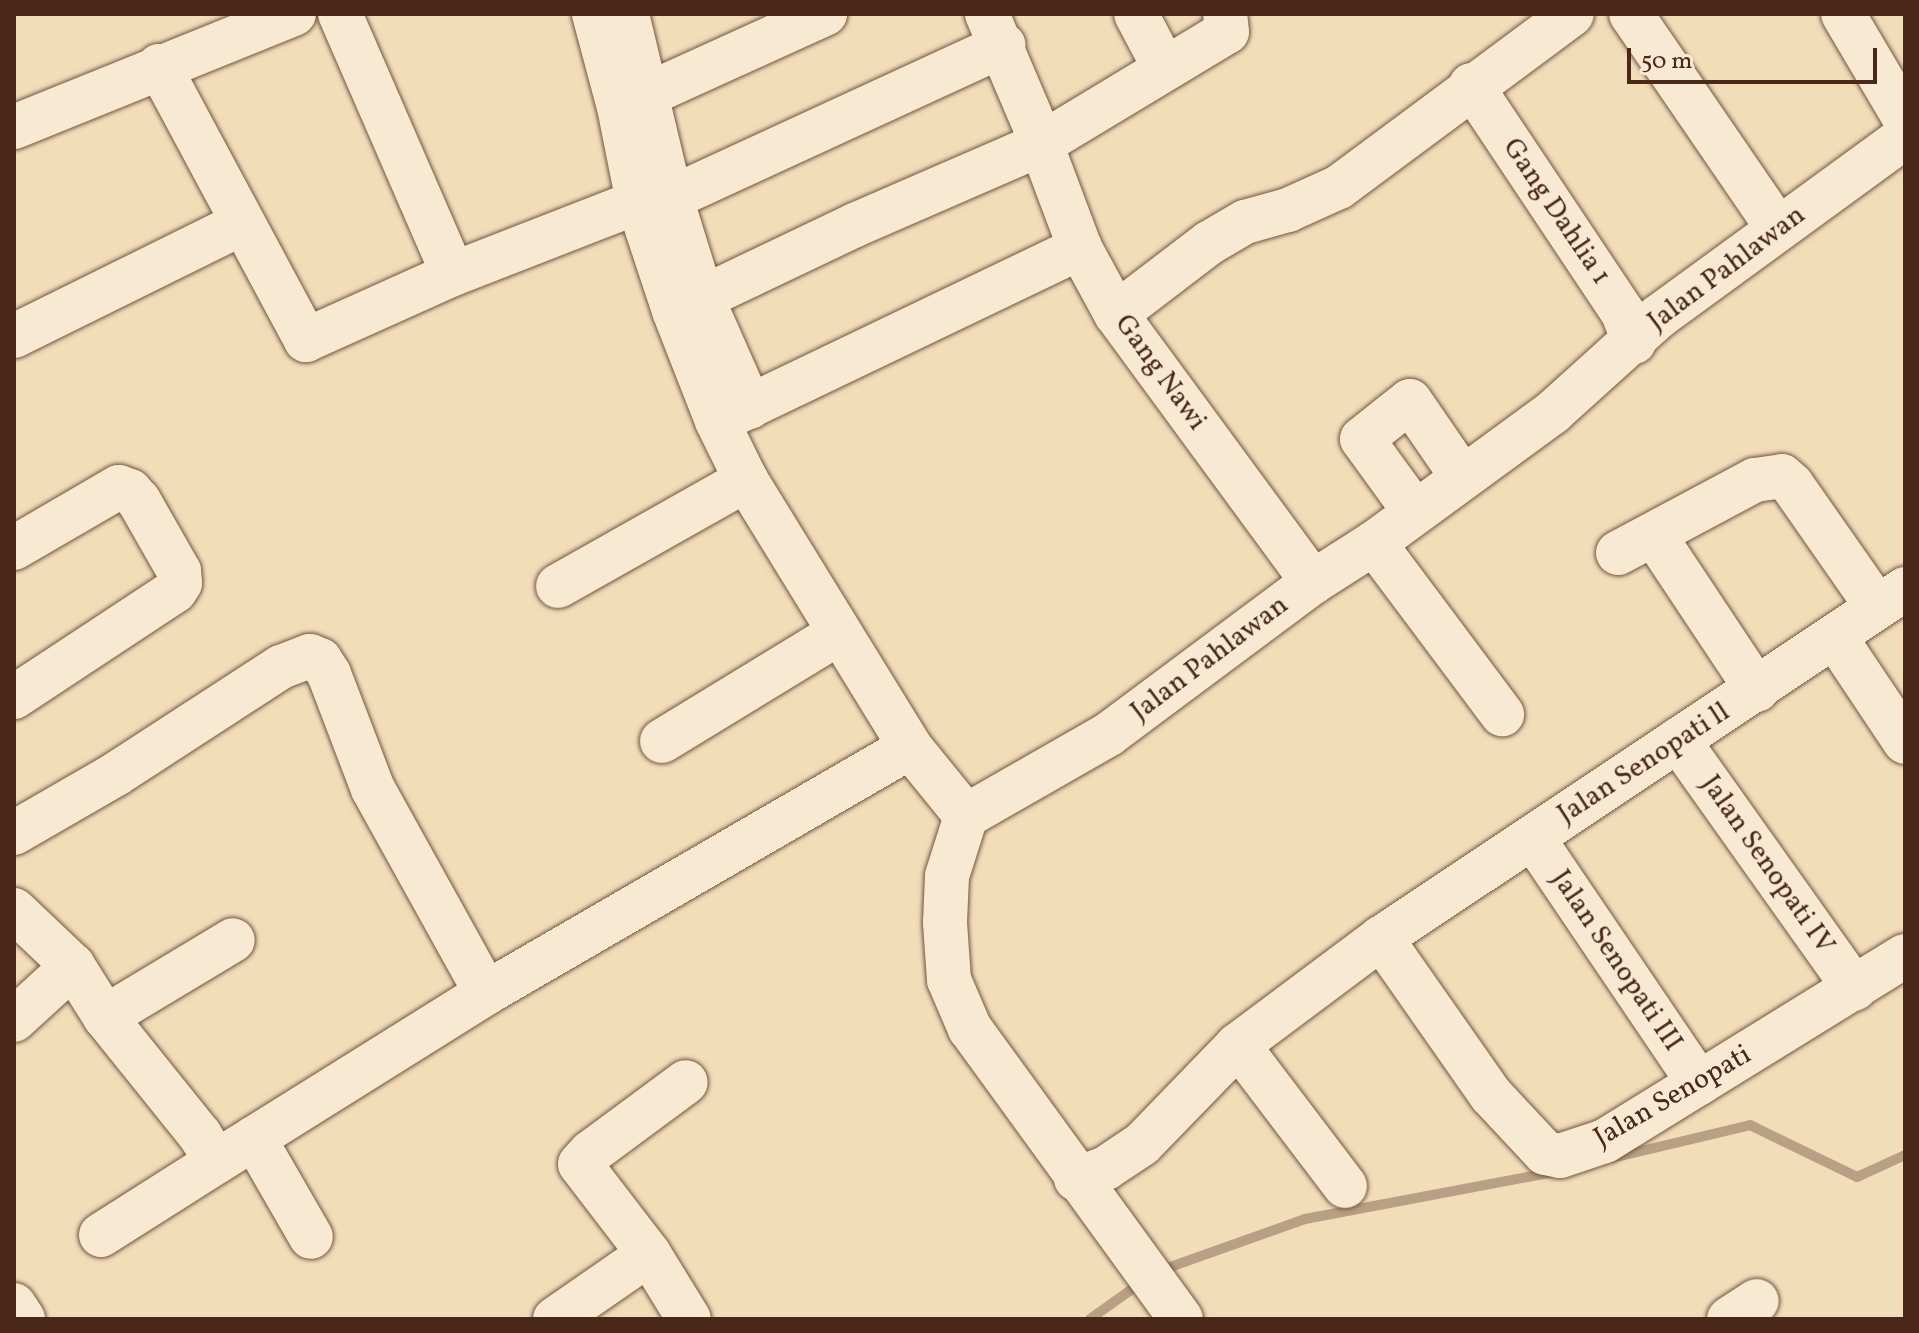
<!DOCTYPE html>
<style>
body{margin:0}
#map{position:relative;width:1919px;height:1333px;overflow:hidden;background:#f2ddb9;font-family:Vollkorn,serif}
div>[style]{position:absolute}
.stream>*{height:10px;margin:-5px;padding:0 5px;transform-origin:5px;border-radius:5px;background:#b99f83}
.roads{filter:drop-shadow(0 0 2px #735441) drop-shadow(0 0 2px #735441)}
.minor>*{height:44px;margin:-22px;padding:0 22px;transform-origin:22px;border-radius:22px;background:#f7e9d2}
span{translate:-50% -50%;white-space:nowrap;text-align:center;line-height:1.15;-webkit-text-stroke:7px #f7e9d2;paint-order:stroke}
.street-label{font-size:28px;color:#492719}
.frame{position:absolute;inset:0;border:16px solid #492719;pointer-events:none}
.scale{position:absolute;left:1627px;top:48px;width:250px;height:36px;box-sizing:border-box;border:4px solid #492719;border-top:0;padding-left:10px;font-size:24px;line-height:28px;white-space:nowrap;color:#492719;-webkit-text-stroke:6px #f7e9d2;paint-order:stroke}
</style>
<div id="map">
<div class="stream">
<div style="left:1612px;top:1158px;width:142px;rotate:-13.4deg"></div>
<div style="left:1750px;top:1125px;width:119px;rotate:25.9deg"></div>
<div style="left:1857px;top:1177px;width:53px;rotate:-24.6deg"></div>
<div style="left:1159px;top:1271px;width:155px;rotate:-19.6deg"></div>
<div style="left:1305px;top:1219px;width:252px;rotate:-10.7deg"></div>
<div style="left:1090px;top:1319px;width:64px;rotate:-35.4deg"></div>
</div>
<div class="roads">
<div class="minor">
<div style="left:340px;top:14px;width:283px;rotate:66.5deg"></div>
<div style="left:594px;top:14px;width:96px;rotate:75deg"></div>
<div style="left:619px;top:107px;width:97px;rotate:78.7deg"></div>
<div style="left:638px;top:202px;width:115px;rotate:71.7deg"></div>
<div style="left:674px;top:311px;width:118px;rotate:68.6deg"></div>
<div style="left:717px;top:421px;width:66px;rotate:63.8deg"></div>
<div style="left:746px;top:480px;width:313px;rotate:58.4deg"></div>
<div style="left:910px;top:747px;width:89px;rotate:50.9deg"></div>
<div style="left:627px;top:14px;width:189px;rotate:76.6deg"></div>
<div style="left:671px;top:198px;width:105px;rotate:72.8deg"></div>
<div style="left:702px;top:298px;width:119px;rotate:66.2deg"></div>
<div style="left:987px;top:14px;width:127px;rotate:66.9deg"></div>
<div style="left:1136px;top:14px;width:60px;rotate:62.2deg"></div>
<div style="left:1631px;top:14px;width:260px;rotate:55.6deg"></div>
<div style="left:1843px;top:14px;width:122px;rotate:59.4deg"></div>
<div style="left:159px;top:66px;width:311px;rotate:61.8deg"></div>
<div style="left:306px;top:340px;width:161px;rotate:-24.2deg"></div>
<div style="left:453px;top:274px;width:199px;rotate:-21.3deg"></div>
<div style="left:1471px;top:85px;width:274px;rotate:56.3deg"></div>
<div style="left:1623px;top:313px;width:31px;rotate:69deg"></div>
<div style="left:644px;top:96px;width:199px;rotate:-24.4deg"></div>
<div style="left:14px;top:127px;width:302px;rotate:-22deg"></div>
<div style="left:1041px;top:144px;width:111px;rotate:69.4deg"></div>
<div style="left:1080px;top:248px;width:75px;rotate:61.4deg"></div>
<div style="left:1116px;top:314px;width:333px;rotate:53.7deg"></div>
<div style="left:671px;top:198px;width:366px;rotate:-24.7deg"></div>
<div style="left:702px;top:298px;width:170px;rotate:-25.5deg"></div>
<div style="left:855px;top:225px;width:203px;rotate:-23.5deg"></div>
<div style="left:1041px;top:144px;width:217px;rotate:-31.1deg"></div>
<div style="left:1227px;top:32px;width:18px;rotate:-96deg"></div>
<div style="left:1116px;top:314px;width:117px;rotate:-37.4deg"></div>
<div style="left:1209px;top:243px;width:42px;rotate:-30.3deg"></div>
<div style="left:1245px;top:222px;width:45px;rotate:-15.6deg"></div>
<div style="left:1288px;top:210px;width:56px;rotate:-24.3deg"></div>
<div style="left:1339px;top:187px;width:290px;rotate:-36.6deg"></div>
<div style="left:14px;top:336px;width:255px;rotate:-26.3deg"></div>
<div style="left:725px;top:418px;width:394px;rotate:-25.6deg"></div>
<div style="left:1415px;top:512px;width:90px;rotate:-126deg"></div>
<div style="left:1362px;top:439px;width:61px;rotate:-38.4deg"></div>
<div style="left:1410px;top:401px;width:93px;rotate:55.5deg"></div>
<div style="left:1654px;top:535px;width:186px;rotate:56.4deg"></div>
<div style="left:1374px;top:543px;width:214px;rotate:53.2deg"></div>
<div style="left:14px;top:548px;width:121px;rotate:-30.2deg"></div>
<div style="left:119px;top:487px;width:12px;rotate:20deg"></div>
<div style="left:130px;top:491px;width:13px;rotate:48deg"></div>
<div style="left:139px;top:501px;width:81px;rotate:60.3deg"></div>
<div style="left:179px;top:571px;width:12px;rotate:85deg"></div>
<div style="left:180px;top:583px;width:9px;rotate:122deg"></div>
<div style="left:175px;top:591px;width:193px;rotate:146.6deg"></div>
<div style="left:1618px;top:553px;width:155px;rotate:-28.1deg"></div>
<div style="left:1755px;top:480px;width:27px;rotate:-8deg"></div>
<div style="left:1782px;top:476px;width:13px;rotate:42deg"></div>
<div style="left:1792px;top:485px;width:149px;rotate:55.1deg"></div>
<div style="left:558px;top:586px;width:216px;rotate:-29.4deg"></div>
<div style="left:1835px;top:637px;width:126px;rotate:56.3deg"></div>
<div style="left:1678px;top:740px;width:305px;rotate:54.6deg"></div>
<div style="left:662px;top:741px;width:207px;rotate:-31.4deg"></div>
<div style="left:14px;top:833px;width:118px;rotate:-30deg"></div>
<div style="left:116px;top:774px;width:197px;rotate:-33deg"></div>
<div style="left:281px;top:667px;width:31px;rotate:-21deg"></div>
<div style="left:310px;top:656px;width:11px;rotate:22deg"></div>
<div style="left:320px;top:660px;width:17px;rotate:57deg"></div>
<div style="left:329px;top:674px;width:123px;rotate:69.1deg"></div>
<div style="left:373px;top:789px;width:233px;rotate:61deg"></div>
<div style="left:1533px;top:838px;width:296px;rotate:55.9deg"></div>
<div style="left:14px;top:910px;width:81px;rotate:43.5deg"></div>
<div style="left:73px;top:966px;width:60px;rotate:57.9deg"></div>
<div style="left:105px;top:1017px;width:151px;rotate:51.2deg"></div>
<div style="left:200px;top:1135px;width:31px;rotate:59deg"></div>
<div style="left:216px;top:1162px;width:319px;rotate:-32deg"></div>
<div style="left:486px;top:993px;width:490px;rotate:-30.1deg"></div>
<div style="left:1381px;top:938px;width:192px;rotate:55deg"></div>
<div style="left:1491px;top:1095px;width:79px;rotate:47deg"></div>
<div style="left:1545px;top:1153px;width:15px;rotate:11deg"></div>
<div style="left:1560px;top:1156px;width:47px;rotate:-18.4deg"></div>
<div style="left:1605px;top:1141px;width:352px;rotate:-31.7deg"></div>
<div style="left:105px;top:1017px;width:149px;rotate:-31deg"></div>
<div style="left:14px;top:1020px;width:80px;rotate:-42.5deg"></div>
<div style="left:1238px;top:1045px;width:177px;rotate:52.8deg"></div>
<div style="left:254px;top:1138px;width:114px;rotate:60.1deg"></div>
<div style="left:1076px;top:1179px;width:32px;rotate:-20deg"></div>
<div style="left:1106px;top:1168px;width:43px;rotate:-33.7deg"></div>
<div style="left:1142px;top:1144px;width:138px;rotate:-45.9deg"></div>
<div style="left:1238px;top:1045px;width:179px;rotate:-36.8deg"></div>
<div style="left:1381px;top:938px;width:630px;rotate:-33.66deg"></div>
<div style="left:101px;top:1235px;width:136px;rotate:-32.4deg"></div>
<div style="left:649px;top:1254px;width:113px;rotate:-127.5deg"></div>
<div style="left:580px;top:1164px;width:15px;rotate:-48deg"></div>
<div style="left:590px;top:1153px;width:119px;rotate:-36.5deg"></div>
<div style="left:14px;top:1305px;width:17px;rotate:57deg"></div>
<div style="left:555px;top:1319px;width:114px;rotate:-34.7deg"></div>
<div style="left:649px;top:1254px;width:76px;rotate:58.4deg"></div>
<div style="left:1181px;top:1319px;width:359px;rotate:-126deg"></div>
<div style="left:970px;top:1029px;width:53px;rotate:-113.2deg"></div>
<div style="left:949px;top:980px;width:57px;rotate:-94deg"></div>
<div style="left:945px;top:923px;width:47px;rotate:-87.6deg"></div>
<div style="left:947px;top:876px;width:63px;rotate:-72.4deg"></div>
<div style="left:966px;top:816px;width:165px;rotate:-29.8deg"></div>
<div style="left:1109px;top:734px;width:254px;rotate:-36.7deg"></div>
<div style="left:1313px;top:582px;width:72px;rotate:-32.6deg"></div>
<div style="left:1374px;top:543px;width:222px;rotate:-36.2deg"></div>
<div style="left:1553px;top:412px;width:142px;rotate:-42.1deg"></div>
<div style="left:1658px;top:317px;width:306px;rotate:-36.1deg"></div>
<div style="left:1729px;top:1319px;width:33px;rotate:-33deg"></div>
</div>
</div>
<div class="street-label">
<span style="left:1556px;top:212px;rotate:56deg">Gang Dahlia 1</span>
<span style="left:1727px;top:269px;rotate:-37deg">Jalan Pahlawan</span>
<span style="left:1160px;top:373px;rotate:54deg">Gang Nawi</span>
<span style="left:1210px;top:659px;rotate:-37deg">Jalan Pahlawan</span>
<span style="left:1644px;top:764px;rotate:-33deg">Jalan Senopati ll</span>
<span style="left:1767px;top:865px;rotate:55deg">Jalan Senopati IV</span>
<span style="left:1616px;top:961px;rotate:56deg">Jalan Senopati III</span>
<span style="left:1673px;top:1097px;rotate:-30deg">Jalan Senopati</span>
</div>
<div class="frame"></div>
<div class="scale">50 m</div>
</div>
